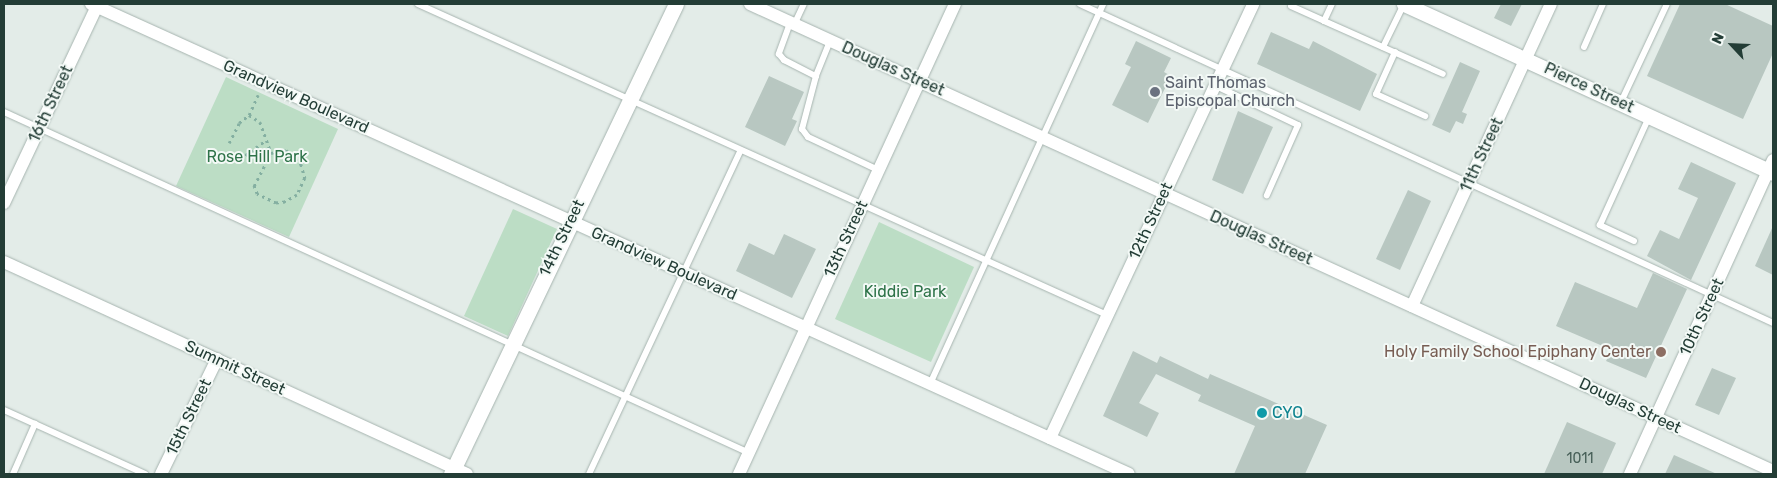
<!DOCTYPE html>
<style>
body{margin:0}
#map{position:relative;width:1777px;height:478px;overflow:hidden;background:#e3ece8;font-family:Rubik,sans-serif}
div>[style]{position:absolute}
.green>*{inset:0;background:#bcddc5}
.building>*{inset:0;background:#b8c7c1}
.path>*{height:2.5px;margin-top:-1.25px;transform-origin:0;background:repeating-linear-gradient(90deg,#84afa1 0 2.5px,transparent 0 6.5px)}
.roads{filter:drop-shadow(0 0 1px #a6b4af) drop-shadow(0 0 1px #a6b4af)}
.service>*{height:6px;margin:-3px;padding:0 3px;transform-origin:3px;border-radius:3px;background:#fff}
.minor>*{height:12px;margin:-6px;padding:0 6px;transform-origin:6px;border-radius:6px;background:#fff}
.secondary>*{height:15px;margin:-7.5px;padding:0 7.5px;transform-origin:7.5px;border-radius:7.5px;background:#fff}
.dots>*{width:14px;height:14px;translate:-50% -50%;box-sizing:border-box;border:2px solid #f3f9f6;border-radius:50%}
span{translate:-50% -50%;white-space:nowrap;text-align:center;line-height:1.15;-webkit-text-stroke:4px #f3f9f6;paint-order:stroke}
.number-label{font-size:14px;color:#486059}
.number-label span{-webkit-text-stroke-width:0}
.street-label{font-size:16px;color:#233d36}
.worship-label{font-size:16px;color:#5b616d}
.left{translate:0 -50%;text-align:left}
.park-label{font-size:16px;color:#2e7349}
.education-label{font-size:16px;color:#785e54}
.right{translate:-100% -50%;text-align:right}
.culture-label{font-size:16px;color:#0d838f}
.frame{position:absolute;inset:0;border:5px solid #233d36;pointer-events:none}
.north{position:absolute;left:1707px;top:20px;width:50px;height:50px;-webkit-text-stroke:4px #f3f9f6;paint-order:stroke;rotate:295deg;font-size:14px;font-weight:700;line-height:20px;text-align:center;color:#233d36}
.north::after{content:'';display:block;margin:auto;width:18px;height:22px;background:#233d36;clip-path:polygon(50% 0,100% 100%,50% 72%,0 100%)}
</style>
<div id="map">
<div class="green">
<div style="clip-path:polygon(226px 77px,338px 129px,289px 237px,176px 186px)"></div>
<div style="clip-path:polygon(513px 209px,557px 229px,508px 336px,464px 316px)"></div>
<div style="clip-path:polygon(879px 222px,974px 267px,931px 362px,835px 319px)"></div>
</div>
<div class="building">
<div style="clip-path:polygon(1501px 4px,1522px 4px,1511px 26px,1494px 18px)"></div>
<div style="clip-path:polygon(1680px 4px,1725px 4px,1773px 26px,1773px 53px,1743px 119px,1647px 76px)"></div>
<div style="clip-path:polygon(1271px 32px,1309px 49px,1313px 41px,1377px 74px,1360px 111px,1257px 64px)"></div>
<div style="clip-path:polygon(1136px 41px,1171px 58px,1164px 72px,1171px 76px,1148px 123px,1112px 105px,1131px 67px,1125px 64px)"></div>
<div style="clip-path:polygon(1460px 62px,1480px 71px,1462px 112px,1467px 114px,1463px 124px,1456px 121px,1450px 133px,1432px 125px)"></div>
<div style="clip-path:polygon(769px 76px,804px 92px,792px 119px,797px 121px,785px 146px,745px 127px)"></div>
<div style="clip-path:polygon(1238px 111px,1273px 127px,1243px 194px,1212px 180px)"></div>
<div style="clip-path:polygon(1691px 162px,1736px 183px,1691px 280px,1647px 256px,1660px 230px,1679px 239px,1698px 198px,1678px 189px)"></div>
<div style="clip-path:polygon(1408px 190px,1431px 201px,1400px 270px,1376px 259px)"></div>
<div style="clip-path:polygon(1773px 226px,1773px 275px,1755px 266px)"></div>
<div style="clip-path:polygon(784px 234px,816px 249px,792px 298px,736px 271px,749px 243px,774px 255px)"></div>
<div style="clip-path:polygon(1653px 273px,1687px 289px,1646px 378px,1606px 361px,1612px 350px,1556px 326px,1575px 282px,1637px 308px)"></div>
<div style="clip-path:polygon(1133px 351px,1157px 363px,1160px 356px,1208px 379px,1210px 374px,1327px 425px,1305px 474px,1234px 474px,1255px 426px,1198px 401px,1201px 395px,1156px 374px,1139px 403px,1159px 413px,1147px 437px,1103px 416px)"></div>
<div style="clip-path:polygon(1712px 368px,1736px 378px,1719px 415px,1695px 405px)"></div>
<div style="clip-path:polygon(1567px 422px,1616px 443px,1602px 474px,1544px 474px)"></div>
<div style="clip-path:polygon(1674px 455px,1717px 474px,1665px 474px)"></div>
</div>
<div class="path">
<div style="left:249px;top:115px;width:13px;rotate:32deg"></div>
<div style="left:260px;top:122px;width:33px;rotate:70deg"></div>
<div style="left:229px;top:143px;width:22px;rotate:-63deg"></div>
<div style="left:239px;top:123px;width:13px;rotate:-39deg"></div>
<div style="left:249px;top:115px;width:22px;rotate:-66deg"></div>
<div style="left:286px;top:150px;width:21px;rotate:43deg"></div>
<div style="left:301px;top:164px;width:15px;rotate:74deg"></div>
<div style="left:305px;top:178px;width:19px;rotate:115deg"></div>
<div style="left:297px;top:195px;width:14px;rotate:150deg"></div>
<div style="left:285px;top:202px;width:9px;rotate:174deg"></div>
<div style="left:276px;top:203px;width:21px;rotate:-155deg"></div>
<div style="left:257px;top:194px;width:9px;rotate:-111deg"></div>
<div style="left:254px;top:186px;width:37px;rotate:-63deg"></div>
<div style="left:271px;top:153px;width:15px;rotate:-11deg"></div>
<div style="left:240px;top:159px;width:32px;rotate:-36deg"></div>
</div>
<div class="roads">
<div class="service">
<div style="left:418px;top:4px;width:756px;rotate:24.29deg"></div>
<div style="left:1080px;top:4px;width:763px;rotate:24.72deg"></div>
<div style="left:1291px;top:6px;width:36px;rotate:24deg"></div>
<div style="left:1324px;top:21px;width:19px;rotate:-65deg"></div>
<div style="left:1324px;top:21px;width:130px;rotate:24deg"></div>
<div style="left:790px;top:23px;width:33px;rotate:110deg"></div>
<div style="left:779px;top:54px;width:8px;rotate:50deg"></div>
<div style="left:784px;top:60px;width:36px;rotate:27deg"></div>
<div style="left:794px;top:25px;width:23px;rotate:-65deg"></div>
<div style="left:830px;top:41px;width:38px;rotate:112deg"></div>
<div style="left:816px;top:76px;width:55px;rotate:104.8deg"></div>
<div style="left:802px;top:129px;width:10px;rotate:53deg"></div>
<div style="left:808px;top:137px;width:77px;rotate:25.2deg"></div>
<div style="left:1383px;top:47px;width:48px;rotate:-64deg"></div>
<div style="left:1584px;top:47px;width:47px;rotate:-66.2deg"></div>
<div style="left:1395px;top:52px;width:46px;rotate:114.3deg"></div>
<div style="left:1376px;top:94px;width:54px;rotate:24.2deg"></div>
<div style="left:1214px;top:85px;width:93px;rotate:25.5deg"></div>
<div style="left:1298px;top:125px;width:77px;rotate:113.9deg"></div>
<div style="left:1621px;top:102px;width:108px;rotate:-64.9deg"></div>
<div style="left:4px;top:112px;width:819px;rotate:24.59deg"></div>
<div style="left:1634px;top:241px;width:38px;rotate:-155deg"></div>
<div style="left:1600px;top:225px;width:119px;rotate:-65.6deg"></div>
<div style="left:930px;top:384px;width:418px;rotate:-65.5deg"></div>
<div style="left:4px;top:410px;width:155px;rotate:24.4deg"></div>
<div style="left:13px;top:474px;width:55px;rotate:-66.3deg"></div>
<div style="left:589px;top:474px;width:357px;rotate:-64.9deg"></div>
</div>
<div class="minor">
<div style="left:91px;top:4px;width:1139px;rotate:24.36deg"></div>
<div style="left:750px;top:4px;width:1125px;rotate:24.54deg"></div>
<div style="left:4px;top:203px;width:220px;rotate:-64.7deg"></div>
<div style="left:4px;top:262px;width:509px;rotate:24.6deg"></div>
<div style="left:1412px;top:306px;width:332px;rotate:-65.3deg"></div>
<div style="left:1050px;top:438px;width:479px;rotate:-64.9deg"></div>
<div style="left:161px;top:474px;width:128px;rotate:-64deg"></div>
<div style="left:739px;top:474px;width:517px;rotate:-65.32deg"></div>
<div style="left:1630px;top:474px;width:345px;rotate:-65.5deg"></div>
</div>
<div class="secondary">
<div style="left:1404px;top:4px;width:406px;rotate:24.6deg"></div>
<div style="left:451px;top:474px;width:521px;rotate:-64.42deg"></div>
</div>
</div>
<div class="dots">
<div style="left:1155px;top:92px;background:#6b7280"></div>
<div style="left:1661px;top:352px;background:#8d6e63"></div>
<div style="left:1262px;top:413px;background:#0f9aa8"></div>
</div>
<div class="number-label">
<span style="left:1580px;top:459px">1011</span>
</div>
<div class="street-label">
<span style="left:893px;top:69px;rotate:24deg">Douglas Street</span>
<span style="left:1589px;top:88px;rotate:25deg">Pierce Street</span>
<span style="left:296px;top:97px;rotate:24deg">Grandview Boulevard</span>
<span style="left:51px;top:104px;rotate:-65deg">16th Street</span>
<span style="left:1482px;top:155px;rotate:-65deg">11th Street</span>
<span style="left:1151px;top:221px;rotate:-65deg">12th Street</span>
<span style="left:562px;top:238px;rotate:-64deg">14th Street</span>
<span style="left:1261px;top:238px;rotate:24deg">Douglas Street</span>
<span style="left:846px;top:239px;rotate:-65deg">13th Street</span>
<span style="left:664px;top:264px;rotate:24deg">Grandview Boulevard</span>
<span style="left:1702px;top:317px;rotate:-65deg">10th Street</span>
<span style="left:235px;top:368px;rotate:25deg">Summit Street</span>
<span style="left:1630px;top:406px;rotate:25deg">Douglas Street</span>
<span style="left:189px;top:417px;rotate:-64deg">15th Street</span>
</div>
<div class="worship-label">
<span class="left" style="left:1165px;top:92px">Saint Thomas<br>Episcopal Church</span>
</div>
<div class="park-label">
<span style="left:257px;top:157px">Rose Hill Park</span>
<span style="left:905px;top:292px">Kiddie Park</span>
</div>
<div class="education-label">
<span class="right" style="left:1651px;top:352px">Holy Family School Epiphany Center</span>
</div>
<div class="culture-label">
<span class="left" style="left:1272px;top:413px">CYO</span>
</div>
<div class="frame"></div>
<div class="north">N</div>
</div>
